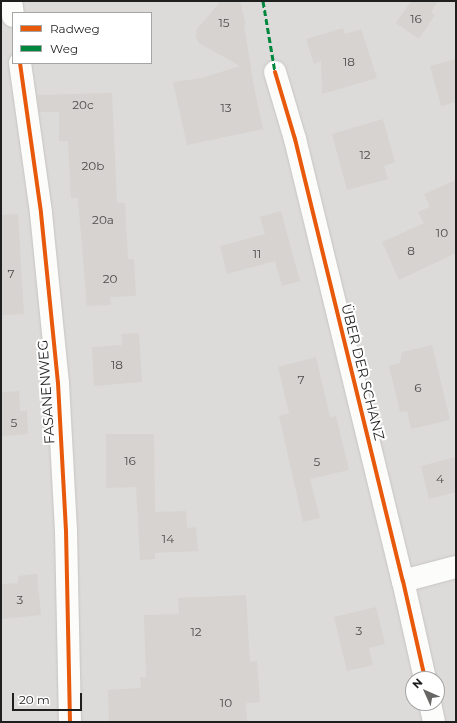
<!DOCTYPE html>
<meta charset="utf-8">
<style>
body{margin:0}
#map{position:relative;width:457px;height:723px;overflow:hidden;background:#eeebe7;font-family:Montserrat,sans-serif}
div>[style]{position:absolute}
.residential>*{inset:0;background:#dddbd9}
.building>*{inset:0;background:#d6d3d0}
.roads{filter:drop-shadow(0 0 1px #c6c5c3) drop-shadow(0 0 1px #c6c5c3)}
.minor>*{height:22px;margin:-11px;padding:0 11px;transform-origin:11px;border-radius:11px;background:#fcfcfb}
.quiet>*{height:3px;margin-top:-1.5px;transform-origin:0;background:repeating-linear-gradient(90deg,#00873e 0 6px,transparent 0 9px)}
.cycleway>*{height:4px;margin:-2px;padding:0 2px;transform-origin:2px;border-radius:2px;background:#e8590c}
span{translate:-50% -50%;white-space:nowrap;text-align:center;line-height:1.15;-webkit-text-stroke:4px #fff;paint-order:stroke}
.number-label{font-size:12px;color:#4d4c4b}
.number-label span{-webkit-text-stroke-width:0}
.street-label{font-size:14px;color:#1f1f1f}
.frame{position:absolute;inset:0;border:2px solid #1f1f1f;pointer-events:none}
.legend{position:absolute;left:12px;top:12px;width:140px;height:52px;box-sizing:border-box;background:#fff;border:1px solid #a5a5a5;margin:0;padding:5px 7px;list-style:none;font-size:12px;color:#1f1f1f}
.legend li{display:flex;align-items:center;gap:8px;height:20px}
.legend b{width:20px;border:1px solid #a5a5a5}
.north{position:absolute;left:405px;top:671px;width:40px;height:40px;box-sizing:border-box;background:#fff;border:1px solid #a5a5a5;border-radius:50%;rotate:315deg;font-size:11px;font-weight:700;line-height:16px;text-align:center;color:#1f1f1f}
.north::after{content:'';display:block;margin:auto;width:14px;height:18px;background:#676665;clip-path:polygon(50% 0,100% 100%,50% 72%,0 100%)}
.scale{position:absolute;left:12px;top:693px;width:70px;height:18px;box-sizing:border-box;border:2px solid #1f1f1f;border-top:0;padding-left:5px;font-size:12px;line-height:14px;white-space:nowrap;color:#1f1f1f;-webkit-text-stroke:3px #fff;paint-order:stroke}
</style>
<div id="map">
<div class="residential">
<div style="clip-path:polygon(evenodd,1px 1px,456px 1px,456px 722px,1px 722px,1px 1px,13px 13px,151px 13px,151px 63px,13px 63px,13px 13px,1px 1px,413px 679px,437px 679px,437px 703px,413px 703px,413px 679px)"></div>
</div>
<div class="building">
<div style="clip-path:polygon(221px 1px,240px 1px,246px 25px,244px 25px,254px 87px,263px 129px,187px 145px,173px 82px,202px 78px,240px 66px,199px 43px,196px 37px,197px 29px)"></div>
<div style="clip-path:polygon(411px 1px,438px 1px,431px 12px,435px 15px,419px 39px,396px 23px)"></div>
<div style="clip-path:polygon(343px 28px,345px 34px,361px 29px,377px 78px,322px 94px,321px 61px,314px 64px,306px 39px)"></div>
<div style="clip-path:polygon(456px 59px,456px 102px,441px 106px,430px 66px)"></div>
<div style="clip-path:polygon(112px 93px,117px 203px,125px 203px,128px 259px,134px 259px,136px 296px,110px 297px,111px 305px,87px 306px,78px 198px,71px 198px,68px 141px,59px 141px,59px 112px,39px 112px,37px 95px)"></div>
<div style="clip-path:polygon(383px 119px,395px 162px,384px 166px,388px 179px,347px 190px,332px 134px)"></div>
<div style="clip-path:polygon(456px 180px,456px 253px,399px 280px,382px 242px,424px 223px,418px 212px,430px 207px,424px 194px)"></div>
<div style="clip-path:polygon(281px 211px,300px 281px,282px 286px,275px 261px,227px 274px,220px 246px,265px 234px,260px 217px)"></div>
<div style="clip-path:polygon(18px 214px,24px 314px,1px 315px,1px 215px)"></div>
<div style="clip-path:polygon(139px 333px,142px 382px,94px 386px,92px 347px,122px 345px,121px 334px)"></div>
<div style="clip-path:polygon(432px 345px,450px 420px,411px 429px,407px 411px,400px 412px,389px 366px,400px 363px,402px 352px)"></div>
<div style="clip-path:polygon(316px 357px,330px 417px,336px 416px,349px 470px,310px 479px,320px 518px,303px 522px,279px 416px,289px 413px,278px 367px)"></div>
<div style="clip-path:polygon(19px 391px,20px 411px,27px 411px,28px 434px,1px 436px,1px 392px)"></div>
<div style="clip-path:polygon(106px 434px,154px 434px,155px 512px,186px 511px,187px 528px,196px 527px,198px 551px,155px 553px,155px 559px,140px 560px,136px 487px,106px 488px)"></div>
<div style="clip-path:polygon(456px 457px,456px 492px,429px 499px,421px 466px)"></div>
<div style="clip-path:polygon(37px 574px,41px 615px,1px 619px,1px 584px,18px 583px,18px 576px)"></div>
<div style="clip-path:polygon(246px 595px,250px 662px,257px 661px,260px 702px,246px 703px,247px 722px,109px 722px,108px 690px,141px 688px,140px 677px,146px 677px,144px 615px,179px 614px,178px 598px)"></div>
<div style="clip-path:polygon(376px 607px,385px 644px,369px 648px,373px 665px,347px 671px,334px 617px)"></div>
</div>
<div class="roads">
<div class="minor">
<div style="left:11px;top:1px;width:15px;rotate:82deg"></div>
<div style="left:20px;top:63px;width:151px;rotate:82deg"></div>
<div style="left:41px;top:213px;width:171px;rotate:84.3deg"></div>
<div style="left:58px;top:383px;width:148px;rotate:86.9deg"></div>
<div style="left:66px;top:531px;width:191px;rotate:88.8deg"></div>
<div style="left:275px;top:72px;width:70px;rotate:73.4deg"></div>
<div style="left:295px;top:139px;width:455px;rotate:76.3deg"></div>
<div style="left:403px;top:581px;width:100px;rotate:77.3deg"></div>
<div style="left:403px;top:581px;width:55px;rotate:-14.8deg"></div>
<div style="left:430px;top:703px;width:19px;rotate:78deg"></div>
</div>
</div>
<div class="quiet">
<div style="left:263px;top:1px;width:72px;rotate:80.4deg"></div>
</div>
<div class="cycleway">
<div style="left:20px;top:63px;width:151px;rotate:82deg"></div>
<div style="left:41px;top:213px;width:171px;rotate:84.3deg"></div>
<div style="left:58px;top:383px;width:148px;rotate:86.9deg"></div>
<div style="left:66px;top:531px;width:191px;rotate:88.8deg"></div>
<div style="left:275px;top:72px;width:70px;rotate:73.4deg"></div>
<div style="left:295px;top:139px;width:455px;rotate:76.3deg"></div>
<div style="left:403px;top:581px;width:100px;rotate:77.3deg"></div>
</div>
<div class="number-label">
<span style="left:416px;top:19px">16</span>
<span style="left:224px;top:23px">15</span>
<span style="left:349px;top:62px">18</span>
<span style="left:83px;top:105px">20c</span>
<span style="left:226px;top:108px">13</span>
<span style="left:365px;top:155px">12</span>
<span style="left:93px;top:166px">20b</span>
<span style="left:103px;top:220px">20a</span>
<span style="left:442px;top:233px">10</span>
<span style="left:411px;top:251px">8</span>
<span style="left:257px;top:254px">11</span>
<span style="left:11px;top:274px">7</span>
<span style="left:110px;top:279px">20</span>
<span style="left:117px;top:365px">18</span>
<span style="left:301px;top:380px">7</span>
<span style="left:418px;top:388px">6</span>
<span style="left:14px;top:423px">5</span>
<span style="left:130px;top:461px">16</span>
<span style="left:317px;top:462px">5</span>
<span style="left:440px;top:479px">4</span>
<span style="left:168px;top:539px">14</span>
<span style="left:20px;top:600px">3</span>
<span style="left:359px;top:631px">3</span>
<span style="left:196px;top:632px">12</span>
<span style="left:226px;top:703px">10</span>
</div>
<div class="street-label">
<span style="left:363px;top:372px;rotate:76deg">ÜBER DER SCHANZ</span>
<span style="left:46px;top:392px;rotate:-94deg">FASANENWEG</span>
</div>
<div class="frame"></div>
<ul class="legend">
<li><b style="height:5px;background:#e8590c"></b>Radweg</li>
<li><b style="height:5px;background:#00873e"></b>Weg</li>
</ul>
<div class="north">N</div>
<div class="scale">20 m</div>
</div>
